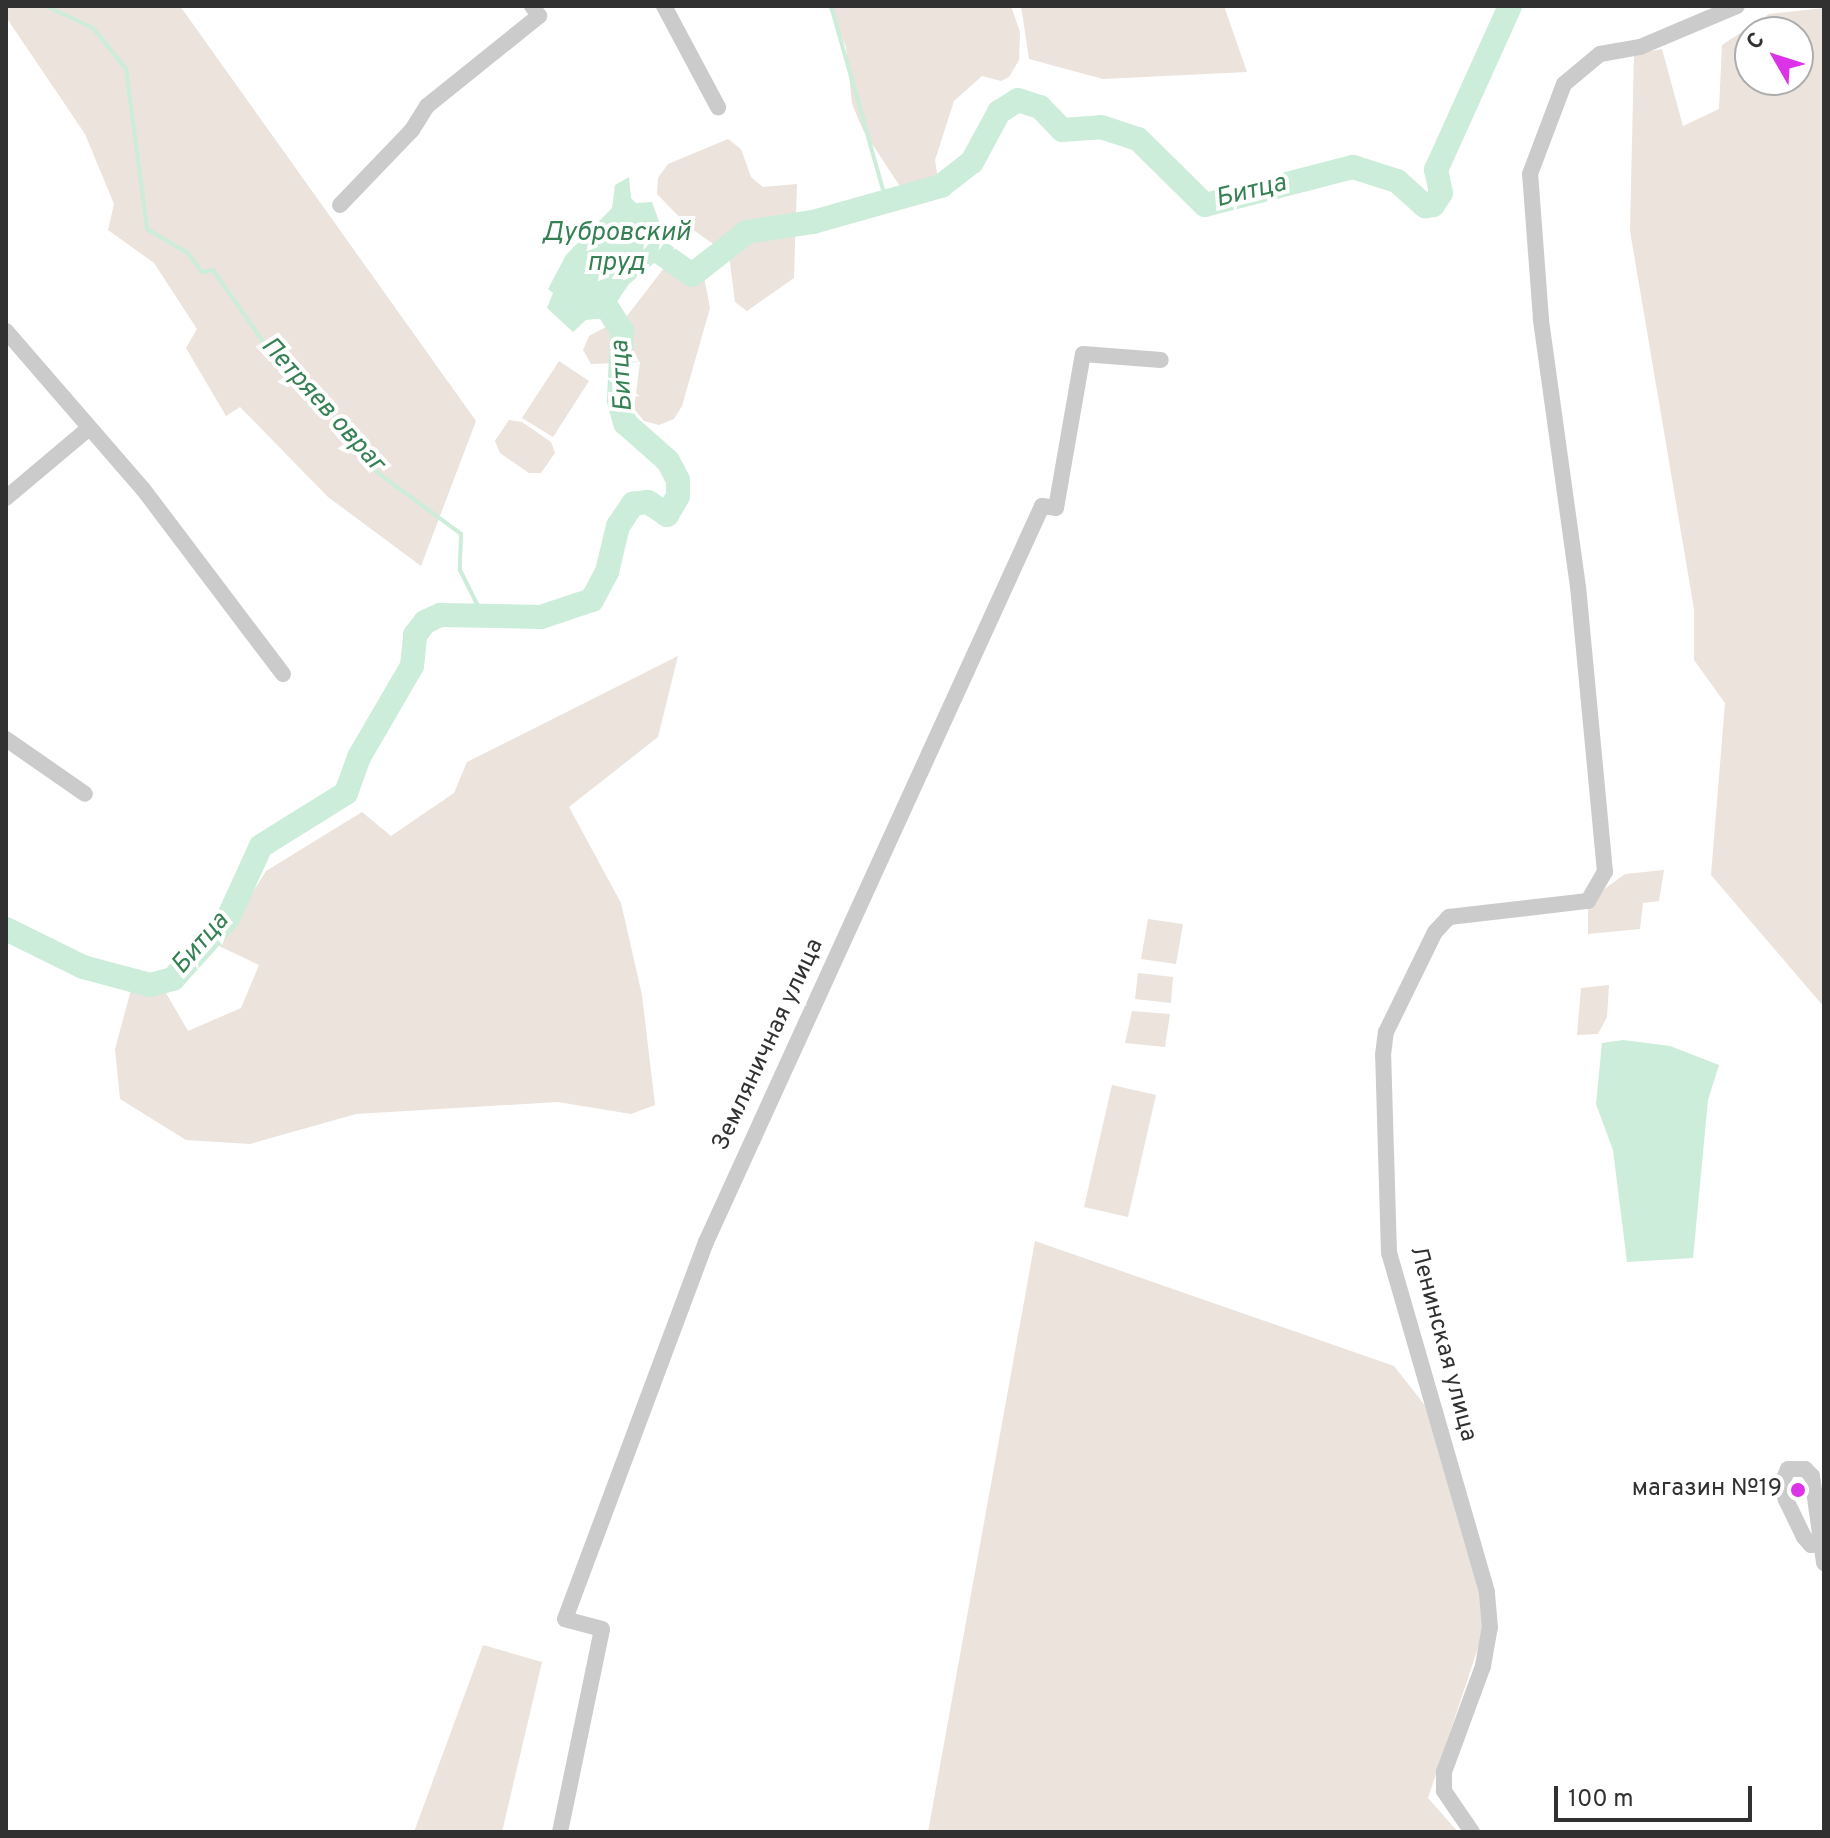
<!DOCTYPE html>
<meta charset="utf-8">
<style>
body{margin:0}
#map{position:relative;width:1830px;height:1838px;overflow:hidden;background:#fff;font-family:Overpass,sans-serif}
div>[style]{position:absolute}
.green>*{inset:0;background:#ebe3dc}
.water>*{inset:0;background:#cbedd9}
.stream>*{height:4px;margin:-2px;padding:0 2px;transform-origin:2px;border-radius:2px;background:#cbedd9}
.river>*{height:24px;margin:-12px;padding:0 12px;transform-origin:12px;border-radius:12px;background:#cbedd9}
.street>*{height:16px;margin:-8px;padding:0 8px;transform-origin:8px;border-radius:8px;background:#cbcbcb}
.dots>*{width:22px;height:22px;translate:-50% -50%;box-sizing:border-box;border:4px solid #fff;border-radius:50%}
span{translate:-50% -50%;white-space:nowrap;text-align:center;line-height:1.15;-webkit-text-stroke:8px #fff;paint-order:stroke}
.street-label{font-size:24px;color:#313131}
.poi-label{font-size:24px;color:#313131}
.right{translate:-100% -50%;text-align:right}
.water-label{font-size:26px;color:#368153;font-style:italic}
.frame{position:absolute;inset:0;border:8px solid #313131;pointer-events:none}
.north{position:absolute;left:1734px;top:16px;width:80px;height:80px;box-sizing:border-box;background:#fff;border:2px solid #adadad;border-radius:50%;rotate:309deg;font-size:22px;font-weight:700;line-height:32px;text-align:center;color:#313131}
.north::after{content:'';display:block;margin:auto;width:28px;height:36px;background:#dc32e8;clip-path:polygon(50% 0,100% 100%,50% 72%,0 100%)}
.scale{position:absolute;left:1554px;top:1786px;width:198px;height:36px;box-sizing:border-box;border:4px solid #313131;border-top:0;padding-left:10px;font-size:24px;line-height:28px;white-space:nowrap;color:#313131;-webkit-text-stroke:6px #fff;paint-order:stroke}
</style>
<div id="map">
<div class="green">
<div style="clip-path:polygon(6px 6px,180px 6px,476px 421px,421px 566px,328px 497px,240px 407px,226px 416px,186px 348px,197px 329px,154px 263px,108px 230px,114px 204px,85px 134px,6px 17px)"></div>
<div style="clip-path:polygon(828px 6px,1011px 6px,1020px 32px,1019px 60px,1009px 77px,1001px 81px,982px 76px,954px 101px,935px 160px,938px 179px,901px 188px,863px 130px,852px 104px,846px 47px)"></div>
<div style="clip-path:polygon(1021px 6px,1224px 6px,1247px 72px,1103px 79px,1029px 59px)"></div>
<div style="clip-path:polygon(evenodd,1824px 8px,1824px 1007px,1711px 875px,1725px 703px,1694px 660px,1694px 609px,1630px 231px,1634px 54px,1662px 49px,1683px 126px,1719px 109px,1722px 45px,1769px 14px,1824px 8px,1750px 32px,1798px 32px,1798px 80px,1750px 80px,1750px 32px)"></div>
<div style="clip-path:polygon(728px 139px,741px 149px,751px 177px,763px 187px,797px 184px,794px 278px,747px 311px,735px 302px,729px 255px,689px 227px,657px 194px,658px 178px,668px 164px)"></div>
<div style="clip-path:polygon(678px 263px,704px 277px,710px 308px,682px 406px,674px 419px,659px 425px,644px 421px,634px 409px,640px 362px,591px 364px,583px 350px,589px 336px,627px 316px,664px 268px)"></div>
<div style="clip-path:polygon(559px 361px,589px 381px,553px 437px,522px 418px)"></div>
<div style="clip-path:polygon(509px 420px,522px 422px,551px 442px,555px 453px,541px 473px,529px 473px,500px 453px,495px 441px)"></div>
<div style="clip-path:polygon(678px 656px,658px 737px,569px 807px,621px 903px,642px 995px,655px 1105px,631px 1114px,558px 1102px,356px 1114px,250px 1144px,186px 1140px,120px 1099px,115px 1049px,132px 986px,162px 986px,188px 1031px,241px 1008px,259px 965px,219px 946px,266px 871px,362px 812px,391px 836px,454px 793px,467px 762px)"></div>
<div style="clip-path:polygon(1664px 870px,1659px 901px,1643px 903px,1640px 929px,1588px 934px,1588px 901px,1625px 874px)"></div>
<div style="clip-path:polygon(1148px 919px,1183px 924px,1176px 964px,1141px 959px)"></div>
<div style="clip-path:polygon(1138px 973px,1173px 977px,1171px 1003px,1135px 999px)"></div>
<div style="clip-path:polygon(1609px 985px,1607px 1017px,1598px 1034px,1577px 1035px,1581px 988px)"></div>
<div style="clip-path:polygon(1132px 1011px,1170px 1014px,1165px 1047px,1125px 1043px)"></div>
<div style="clip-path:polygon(1112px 1085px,1156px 1095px,1128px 1217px,1084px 1207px)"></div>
<div style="clip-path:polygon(1035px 1241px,1394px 1366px,1438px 1422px,1487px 1621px,1428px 1798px,1458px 1832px,928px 1832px)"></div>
<div style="clip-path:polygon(483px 1645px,542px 1662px,502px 1832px,414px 1832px)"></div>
</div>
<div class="water">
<div style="clip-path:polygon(629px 177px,631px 198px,636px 203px,652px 202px,664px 235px,654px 263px,629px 284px,606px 318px,586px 320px,573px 332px,547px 308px,553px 293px,548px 289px,566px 255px,612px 208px,615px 185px)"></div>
<div style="clip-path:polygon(1623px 1040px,1670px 1046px,1719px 1065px,1708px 1100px,1693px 1258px,1627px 1262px,1613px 1150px,1596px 1104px,1602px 1043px)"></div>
</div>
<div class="stream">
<div style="left:46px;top:6px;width:52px;rotate:25.1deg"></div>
<div style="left:93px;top:28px;width:53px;rotate:51.2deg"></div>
<div style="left:126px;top:69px;width:161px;rotate:82.5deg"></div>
<div style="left:147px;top:229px;width:48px;rotate:30.3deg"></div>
<div style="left:188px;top:253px;width:24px;rotate:54deg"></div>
<div style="left:202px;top:272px;width:11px;rotate:-10deg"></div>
<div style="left:213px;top:270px;width:118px;rotate:55deg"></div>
<div style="left:281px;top:367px;width:85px;rotate:44deg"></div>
<div style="left:342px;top:426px;width:58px;rotate:52.7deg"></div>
<div style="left:377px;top:472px;width:104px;rotate:36.4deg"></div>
<div style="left:461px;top:534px;width:36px;rotate:92deg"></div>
<div style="left:460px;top:570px;width:54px;rotate:63.4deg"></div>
<div style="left:831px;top:6px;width:203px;rotate:74.2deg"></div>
</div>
<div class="river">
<div style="left:632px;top:240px;width:6px;rotate:-39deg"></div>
<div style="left:637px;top:236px;width:67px;rotate:35.3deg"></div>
<div style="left:692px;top:275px;width:70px;rotate:-38deg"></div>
<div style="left:747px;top:232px;width:67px;rotate:-8.6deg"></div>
<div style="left:813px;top:222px;width:133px;rotate:-15.7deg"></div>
<div style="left:941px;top:186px;width:39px;rotate:-38deg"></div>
<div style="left:972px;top:162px;width:57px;rotate:-61.6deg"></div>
<div style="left:999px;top:112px;width:22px;rotate:-32deg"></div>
<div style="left:1018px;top:100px;width:23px;rotate:18deg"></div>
<div style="left:1040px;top:107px;width:32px;rotate:46deg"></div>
<div style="left:1062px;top:130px;width:39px;rotate:-4deg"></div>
<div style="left:1101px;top:127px;width:39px;rotate:18deg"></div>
<div style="left:1138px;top:139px;width:94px;rotate:44.6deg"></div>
<div style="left:1205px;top:205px;width:153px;rotate:-14.4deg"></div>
<div style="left:1353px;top:167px;width:46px;rotate:17.7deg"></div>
<div style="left:1397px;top:181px;width:38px;rotate:42deg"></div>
<div style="left:1425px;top:206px;width:8px;rotate:-7deg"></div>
<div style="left:1433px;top:205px;width:14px;rotate:-56deg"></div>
<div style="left:1441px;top:193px;width:24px;rotate:-102deg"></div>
<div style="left:1436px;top:170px;width:180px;rotate:-65.7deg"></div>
<div style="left:6px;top:929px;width:86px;rotate:26.3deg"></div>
<div style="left:83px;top:967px;width:69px;rotate:15deg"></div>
<div style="left:150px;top:985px;width:24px;rotate:-15deg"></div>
<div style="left:173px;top:979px;width:82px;rotate:-48deg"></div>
<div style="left:228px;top:918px;width:79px;rotate:-65.4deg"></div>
<div style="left:261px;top:846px;width:100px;rotate:-31.9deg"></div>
<div style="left:346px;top:793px;width:38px;rotate:-70deg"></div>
<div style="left:359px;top:757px;width:105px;rotate:-59.8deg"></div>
<div style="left:412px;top:666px;width:31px;rotate:-84deg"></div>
<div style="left:415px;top:635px;width:16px;rotate:-52deg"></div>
<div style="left:425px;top:622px;width:17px;rotate:-25deg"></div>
<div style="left:440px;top:615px;width:101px;rotate:1.1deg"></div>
<div style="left:541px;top:617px;width:54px;rotate:-18.4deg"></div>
<div style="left:592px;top:600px;width:32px;rotate:-62deg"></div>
<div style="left:607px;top:572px;width:47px;rotate:-76.6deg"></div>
<div style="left:618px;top:526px;width:27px;rotate:-56deg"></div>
<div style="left:633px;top:504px;width:15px;rotate:-8deg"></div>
<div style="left:648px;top:502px;width:23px;rotate:34deg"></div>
<div style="left:667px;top:515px;width:22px;rotate:-60deg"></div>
<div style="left:678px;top:496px;width:16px;rotate:-90deg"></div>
<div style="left:678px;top:480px;width:21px;rotate:-118deg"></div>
<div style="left:668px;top:461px;width:57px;rotate:-138.5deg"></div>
<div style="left:625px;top:423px;width:24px;rotate:-105deg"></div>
<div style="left:619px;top:400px;width:69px;rotate:-87.5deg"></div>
<div style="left:622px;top:331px;width:43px;rotate:-122.6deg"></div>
<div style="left:599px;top:295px;width:8px;rotate:-60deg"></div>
</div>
<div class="street">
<div style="left:664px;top:6px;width:115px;rotate:61.9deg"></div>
<div style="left:340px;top:205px;width:104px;rotate:-46.2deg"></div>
<div style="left:412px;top:130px;width:28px;rotate:-58deg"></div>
<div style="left:427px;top:106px;width:144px;rotate:-38.8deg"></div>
<div style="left:539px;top:16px;width:12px;rotate:-125deg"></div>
<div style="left:6px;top:331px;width:209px;rotate:49.1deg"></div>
<div style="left:143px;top:489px;width:232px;rotate:52.9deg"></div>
<div style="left:6px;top:498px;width:107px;rotate:-40.1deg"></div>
<div style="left:6px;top:739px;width:96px;rotate:34.8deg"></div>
<div style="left:1819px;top:1544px;width:8px;rotate:173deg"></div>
<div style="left:1811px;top:1545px;width:11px;rotate:-131deg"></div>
<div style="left:1804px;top:1537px;width:41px;rotate:-115.9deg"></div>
<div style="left:1786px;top:1500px;width:16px;rotate:-108deg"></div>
<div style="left:1781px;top:1485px;width:17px;rotate:-66deg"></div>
<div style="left:1788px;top:1469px;width:17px"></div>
<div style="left:1805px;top:1469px;width:10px;rotate:45deg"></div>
<div style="left:1812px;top:1476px;width:88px;rotate:82.1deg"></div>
<div style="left:560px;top:1832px;width:207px;rotate:-78.3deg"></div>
<div style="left:602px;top:1629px;width:38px;rotate:-165deg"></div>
<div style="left:565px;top:1619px;width:403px;rotate:-69.5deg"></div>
<div style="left:706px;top:1242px;width:809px;rotate:-65.46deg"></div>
<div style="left:1042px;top:506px;width:14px;rotate:8deg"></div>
<div style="left:1056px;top:508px;width:156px;rotate:-80.1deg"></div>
<div style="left:1083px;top:354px;width:78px;rotate:4.4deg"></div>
<div style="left:1472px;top:1832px;width:50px;rotate:-124.3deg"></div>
<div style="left:1444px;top:1791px;width:19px;rotate:-90deg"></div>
<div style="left:1444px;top:1772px;width:113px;rotate:-69.8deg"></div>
<div style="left:1483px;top:1666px;width:39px;rotate:-80deg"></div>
<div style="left:1490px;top:1628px;width:36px;rotate:-95deg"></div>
<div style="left:1487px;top:1592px;width:353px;rotate:-106.1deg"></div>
<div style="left:1389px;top:1253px;width:198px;rotate:-91.7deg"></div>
<div style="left:1383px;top:1055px;width:23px;rotate:-83deg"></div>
<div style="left:1386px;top:1032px;width:111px;rotate:-63.9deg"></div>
<div style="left:1435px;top:932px;width:21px;rotate:-47deg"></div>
<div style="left:1449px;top:917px;width:140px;rotate:-6.6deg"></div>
<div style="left:1588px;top:901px;width:34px;rotate:-60deg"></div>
<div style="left:1605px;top:872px;width:286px;rotate:-95.4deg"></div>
<div style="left:1578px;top:587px;width:271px;rotate:-97.9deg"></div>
<div style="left:1541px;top:319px;width:145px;rotate:-94.3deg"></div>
<div style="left:1530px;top:174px;width:96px;rotate:-69.3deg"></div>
<div style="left:1564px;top:84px;width:47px;rotate:-39.8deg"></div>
<div style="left:1600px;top:54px;width:41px;rotate:-9.9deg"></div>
<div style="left:1640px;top:47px;width:105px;rotate:-22.9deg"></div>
</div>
<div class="dots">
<div style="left:1798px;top:1490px;background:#dc32e8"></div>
</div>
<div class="street-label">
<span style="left:769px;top:1045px;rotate:-65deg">Земляничная улица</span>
<span style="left:1442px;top:1344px;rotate:75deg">Ленинская улица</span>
</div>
<div class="poi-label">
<span class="right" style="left:1782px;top:1490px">магазин №19</span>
</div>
<div class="water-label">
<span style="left:1251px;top:192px;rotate:-14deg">Битца</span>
<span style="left:616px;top:249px">Дубровский<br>пруд</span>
<span style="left:623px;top:376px;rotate:-93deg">Битца</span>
<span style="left:322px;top:405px;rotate:48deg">Петряев овраг</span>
<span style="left:201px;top:944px;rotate:-49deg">Битца</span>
</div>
<div class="frame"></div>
<div class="north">С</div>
<div class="scale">100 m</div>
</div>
